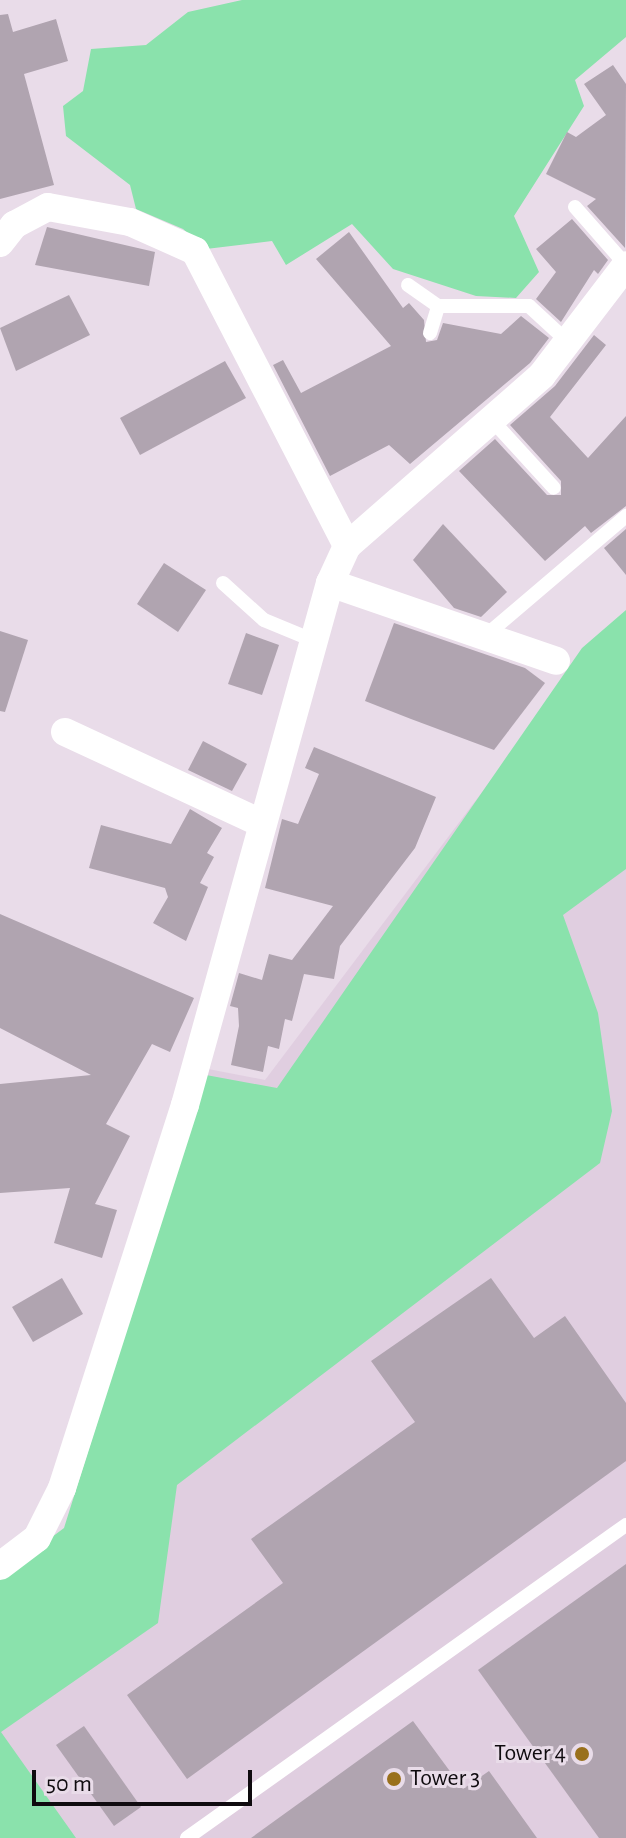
<!DOCTYPE html>
<style>
body{margin:0}
#map{position:relative;width:626px;height:1838px;overflow:hidden;background:#e9dce9;font-family:"Alegreya Sans",sans-serif}
div>[style]{position:absolute}
.built>*{inset:0;background:#e0cee0}
.green>*{inset:0;background:#8ae2ac}
.building>*{inset:0;background:#b0a4b0}
.service>*{height:14px;margin:-7px;padding:0 7px;transform-origin:7px;border-radius:7px;background:#fff}
.minor>*{height:28px;margin:-14px;padding:0 14px;transform-origin:14px;border-radius:14px;background:#fff}
.dots>*{width:22px;height:22px;translate:-50% -50%;box-sizing:border-box;border:4px solid #e9dce9;border-radius:50%}
span{translate:-50% -50%;white-space:nowrap;text-align:center;line-height:1.15;-webkit-text-stroke:6px #e9dce9;paint-order:stroke}
.poi-label{font-size:24px;color:#0f0b0f}
.right{translate:-100% -50%;text-align:right}
.left{translate:0 -50%;text-align:left}
.scale{position:absolute;left:32px;top:1770px;width:220px;height:36px;box-sizing:border-box;border:4px solid #0f0b0f;border-top:0;padding-left:10px;font-size:24px;line-height:28px;white-space:nowrap;color:#0f0b0f;-webkit-text-stroke:6px #e9dce9;paint-order:stroke}
</style>
<div id="map">
<div class="built">
<div style="clip-path:polygon(626px 622px,626px 1838px,0 1838px,0 1587px,70px 1535px,203px 1068px,265px 1080px,580px 662px)"></div>
</div>
<div class="green">
<div style="clip-path:polygon(242px 0,626px 0,626px 37px,575px 80px,584px 106px,514px 216px,539px 272px,516px 298px,476px 296px,393px 269px,352px 224px,286px 265px,272px 241px,206px 249px,183px 229px,136px 209px,130px 185px,66px 136px,63px 106px,83px 91px,91px 49px,146px 45px,188px 12px)"></div>
<div style="clip-path:polygon(626px 610px,626px 869px,563px 915px,598px 1013px,612px 1111px,600px 1163px,177px 1485px,158px 1623px,1px 1732px,76px 1838px,0 1838px,0 1576px,64px 1528px,206px 1075px,277px 1088px,582px 648px)"></div>
</div>
<div class="building">
<div style="clip-path:polygon(8px 14px,13px 32px,56px 19px,68px 61px,24px 74px,54px 185px,0 199px,0 15px)"></div>
<div style="clip-path:polygon(613px 65px,626px 84px,625px 248px,587px 206px,596px 199px,546px 174px,567px 132px,576px 137px,606px 115px,584px 84px)"></div>
<div style="clip-path:polygon(572px 219px,608px 260px,598px 274px,594px 270px,561px 322px,536px 299px,556px 272px,536px 249px)"></div>
<div style="clip-path:polygon(47px 227px,155px 252px,149px 286px,35px 265px)"></div>
<div style="clip-path:polygon(349px 232px,403px 308px,409px 303px,424px 320px,426px 342px,437px 340px,443px 323px,501px 334px,521px 316px,549px 338px,530px 363px,410px 464px,389px 445px,330px 476px,273px 365px,283px 360px,301px 393px,391px 346px,316px 259px)"></div>
<div style="clip-path:polygon(69px 295px,90px 335px,16px 371px,0 328px)"></div>
<div style="clip-path:polygon(594px 335px,606px 345px,550px 417px,588px 458px,626px 416px,626px 506px,591px 533px,585px 526px,545px 561px,459px 471px,495px 439px,547px 495px,561px 495px,561px 481px,510px 425px,555px 386px)"></div>
<div style="clip-path:polygon(225px 361px,246px 398px,140px 455px,120px 418px)"></div>
<div style="clip-path:polygon(443px 524px,507px 592px,481px 617px,454px 608px,413px 560px)"></div>
<div style="clip-path:polygon(626px 529px,626px 575px,604px 548px)"></div>
<div style="clip-path:polygon(164px 563px,206px 590px,178px 632px,137px 604px)"></div>
<div style="clip-path:polygon(394px 623px,525px 668px,545px 683px,494px 750px,411px 719px,365px 701px)"></div>
<div style="clip-path:polygon(0 631px,28px 640px,5px 712px,0 711px)"></div>
<div style="clip-path:polygon(246px 633px,279px 645px,262px 695px,228px 684px)"></div>
<div style="clip-path:polygon(203px 741px,247px 764px,232px 791px,188px 770px)"></div>
<div style="clip-path:polygon(314px 747px,436px 797px,415px 848px,340px 946px,334px 979px,304px 974px,292px 1021px,285px 1019px,279px 1049px,268px 1046px,263px 1072px,231px 1065px,239px 1026px,238px 1008px,230px 1006px,239px 973px,262px 980px,269px 954px,292px 960px,333px 906px,265px 888px,282px 819px,298px 824px,319px 774px,305px 768px)"></div>
<div style="clip-path:polygon(190px 809px,222px 828px,207px 853px,214px 857px,200px 883px,208px 887px,186px 941px,153px 923px,168px 897px,165px 888px,89px 868px,101px 825px,171px 844px)"></div>
<div style="clip-path:polygon(0 914px,194px 998px,170px 1052px,152px 1044px,106px 1124px,130px 1136px,95px 1204px,117px 1210px,102px 1258px,54px 1243px,70px 1188px,0 1193px,0 1084px,91px 1075px,0 1028px)"></div>
<div style="clip-path:polygon(62px 1278px,83px 1314px,33px 1342px,12px 1307px)"></div>
<div style="clip-path:polygon(491px 1278px,534px 1338px,565px 1316px,626px 1403px,626px 1461px,187px 1779px,127px 1695px,283px 1583px,251px 1539px,415px 1422px,371px 1361px)"></div>
<div style="clip-path:polygon(626px 1564px,626px 1838px,599px 1838px,478px 1670px)"></div>
<div style="clip-path:polygon(413px 1721px,463px 1789px,489px 1771px,537px 1838px,251px 1838px)"></div>
<div style="clip-path:polygon(84px 1726px,141px 1807px,114px 1826px,56px 1745px)"></div>
</div>
<div class="service">
<div style="left:575px;top:207px;width:77px;rotate:48.7deg"></div>
<div style="left:408px;top:285px;width:37px;rotate:35deg"></div>
<div style="left:438px;top:306px;width:91px"></div>
<div style="left:529px;top:306px;width:50px;rotate:42.6deg"></div>
<div style="left:430px;top:333px;width:28px;rotate:-73deg"></div>
<div style="left:491px;top:419px;width:93px;rotate:47.6deg"></div>
<div style="left:223px;top:583px;width:55px;rotate:42.1deg"></div>
<div style="left:264px;top:620px;width:55px;rotate:22.4deg"></div>
<div style="left:484px;top:637px;width:187px;rotate:-40.4deg"></div>
<div style="left:187px;top:1838px;width:539px;rotate:-35.49deg"></div>
</div>
<div class="minor">
<div style="left:0;top:243px;width:23px;rotate:-52deg"></div>
<div style="left:14px;top:225px;width:38px;rotate:-28deg"></div>
<div style="left:48px;top:207px;width:83px;rotate:10.4deg"></div>
<div style="left:130px;top:222px;width:71px;rotate:24deg"></div>
<div style="left:195px;top:251px;width:332px;rotate:62.7deg"></div>
<div style="left:330px;top:583px;width:239px;rotate:19deg"></div>
<div style="left:65px;top:732px;width:216px;rotate:24.9deg"></div>
<div style="left:0;top:1566px;width:46px;rotate:-37.1deg"></div>
<div style="left:37px;top:1538px;width:56px;rotate:-63.4deg"></div>
<div style="left:62px;top:1488px;width:402px;rotate:-72.2deg"></div>
<div style="left:185px;top:1105px;width:542px;rotate:-74.48deg"></div>
<div style="left:330px;top:583px;width:41px;rotate:-65.3deg"></div>
<div style="left:347px;top:546px;width:259px;rotate:-41.2deg"></div>
<div style="left:542px;top:375px;width:138px;rotate:-52.6deg"></div>
</div>
<div class="dots">
<div style="left:582px;top:1754px;background:#99701c"></div>
<div style="left:394px;top:1779px;background:#99701c"></div>
</div>
<div class="poi-label">
<span class="right" style="left:566px;top:1754px">Tower 4</span>
<span class="left" style="left:410px;top:1779px">Tower 3</span>
</div>
<div class="scale">50 m</div>
</div>
